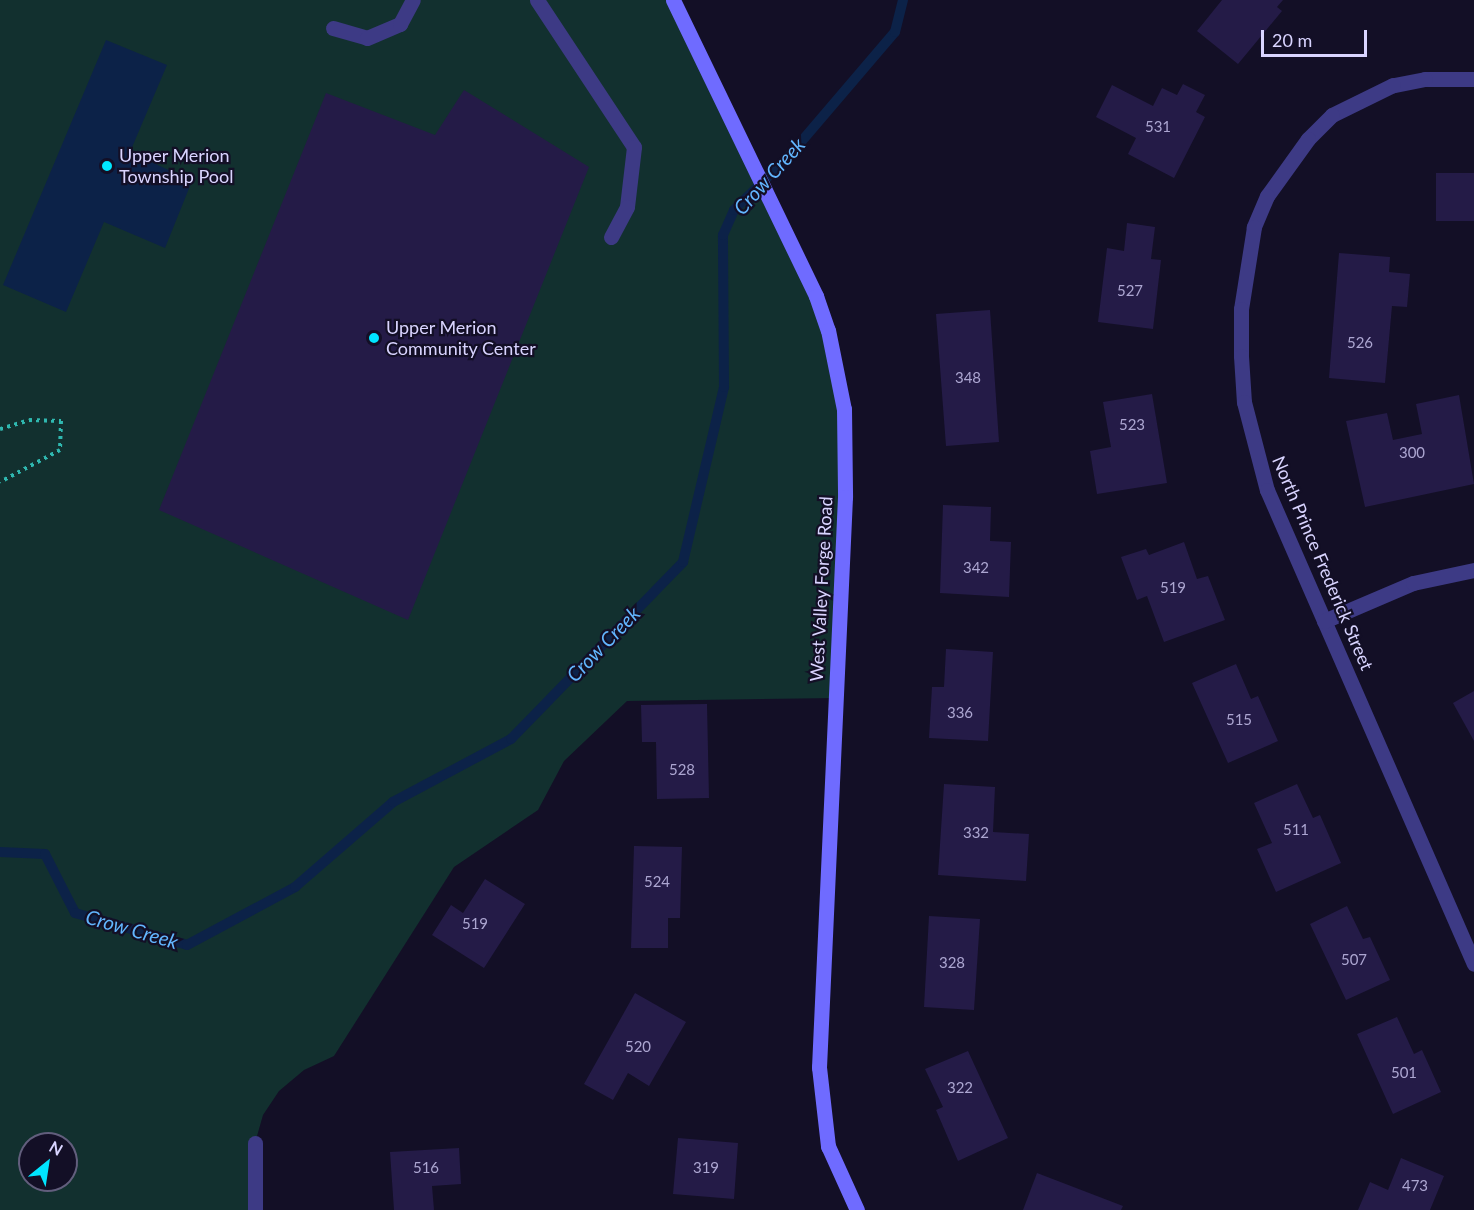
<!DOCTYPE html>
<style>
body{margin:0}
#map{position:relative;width:1474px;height:1210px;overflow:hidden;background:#130f26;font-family:Lato,sans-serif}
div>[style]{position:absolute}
.green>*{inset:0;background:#12302f}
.water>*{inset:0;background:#0c2248}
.stream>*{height:10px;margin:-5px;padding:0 5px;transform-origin:5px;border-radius:5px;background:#0c2248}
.building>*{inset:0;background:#241b47}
.path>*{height:4px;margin-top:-2px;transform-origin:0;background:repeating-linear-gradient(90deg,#2fb8b0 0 3px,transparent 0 7.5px)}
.service>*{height:15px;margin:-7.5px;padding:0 7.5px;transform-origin:7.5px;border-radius:7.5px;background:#3d3a85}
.minor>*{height:15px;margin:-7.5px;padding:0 7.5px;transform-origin:7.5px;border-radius:7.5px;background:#3d3a85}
.secondary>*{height:15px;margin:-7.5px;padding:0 7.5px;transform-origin:7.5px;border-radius:7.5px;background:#6f6bff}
.dots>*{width:16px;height:16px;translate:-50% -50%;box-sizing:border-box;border:3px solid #130f26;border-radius:50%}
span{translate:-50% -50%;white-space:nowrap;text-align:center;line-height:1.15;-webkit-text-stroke:4.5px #130f26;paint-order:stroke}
.number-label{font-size:15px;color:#aca6d1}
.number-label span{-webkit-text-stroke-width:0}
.poi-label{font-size:18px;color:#d9d4ff}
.left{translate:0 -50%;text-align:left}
.street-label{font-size:18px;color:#d9d4ff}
.water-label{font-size:20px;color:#62b6ff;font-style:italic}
.north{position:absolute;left:18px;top:1132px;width:60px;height:60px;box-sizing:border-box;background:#130f26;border:2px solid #625e7d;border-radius:50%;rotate:30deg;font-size:16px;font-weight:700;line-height:24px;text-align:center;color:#d9d4ff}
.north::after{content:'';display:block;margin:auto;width:21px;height:27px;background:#00e5ff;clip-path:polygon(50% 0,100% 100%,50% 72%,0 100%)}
.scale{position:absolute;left:1261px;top:30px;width:106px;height:27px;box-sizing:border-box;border:3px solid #d9d4ff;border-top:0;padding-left:8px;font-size:18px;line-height:21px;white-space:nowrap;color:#d9d4ff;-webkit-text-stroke:4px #130f26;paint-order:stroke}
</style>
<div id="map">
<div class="green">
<div style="clip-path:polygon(evenodd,0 0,673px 0,816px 296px,844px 409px,836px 698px,627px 701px,564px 761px,538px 810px,454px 867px,334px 1056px,304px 1070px,279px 1091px,263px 1115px,255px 1143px,255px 1210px,0 1210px,0 0,30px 1144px,66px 1144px,66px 1180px,30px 1180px,30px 1144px)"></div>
</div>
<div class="water">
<div style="clip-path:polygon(106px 40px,167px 65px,130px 152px,192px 181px,165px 248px,104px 222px,66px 312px,3px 285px)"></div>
</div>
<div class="stream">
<div style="left:0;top:852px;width:45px;rotate:2.5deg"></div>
<div style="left:45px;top:854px;width:66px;rotate:63deg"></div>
<div style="left:75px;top:913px;width:116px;rotate:15.9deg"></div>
<div style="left:187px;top:945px;width:123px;rotate:-28.2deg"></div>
<div style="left:295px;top:887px;width:130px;rotate:-40.9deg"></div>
<div style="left:393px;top:802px;width:134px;rotate:-28.1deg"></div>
<div style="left:511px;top:739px;width:247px;rotate:-45.8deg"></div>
<div style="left:683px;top:562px;width:180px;rotate:-76.8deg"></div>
<div style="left:724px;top:387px;width:152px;rotate:-90.4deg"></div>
<div style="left:723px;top:235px;width:27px;rotate:-66deg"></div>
<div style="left:734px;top:210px;width:77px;rotate:-44.5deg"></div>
<div style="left:789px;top:156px;width:163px;rotate:-49.5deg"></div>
<div style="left:895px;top:32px;width:33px;rotate:-76deg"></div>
</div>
<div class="building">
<div style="clip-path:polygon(1222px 0,1283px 0,1277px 7px,1282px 11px,1238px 64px,1197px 31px)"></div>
<div style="clip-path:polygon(1183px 84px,1205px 95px,1196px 112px,1205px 117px,1174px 178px,1128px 154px,1136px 138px,1096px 117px,1112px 85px,1153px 106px,1162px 88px,1177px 95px)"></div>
<div style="clip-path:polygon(464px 90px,589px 167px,408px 620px,159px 510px,326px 93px,435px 135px)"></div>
<div style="clip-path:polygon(1436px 173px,1474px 173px,1474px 221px,1436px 221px)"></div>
<div style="clip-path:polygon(1127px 223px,1155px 227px,1151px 259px,1161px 260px,1153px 329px,1098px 322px,1107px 248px,1124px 251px)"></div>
<div style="clip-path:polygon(1339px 253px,1390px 257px,1389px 272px,1410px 274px,1407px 307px,1392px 306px,1385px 383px,1329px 378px)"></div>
<div style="clip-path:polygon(990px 310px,999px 442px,946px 446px,936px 314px)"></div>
<div style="clip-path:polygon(1152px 394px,1167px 483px,1097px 494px,1090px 451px,1111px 447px,1103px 402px)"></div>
<div style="clip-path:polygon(1459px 395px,1474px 484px,1365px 507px,1346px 421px,1387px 413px,1393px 440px,1422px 434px,1416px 404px)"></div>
<div style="clip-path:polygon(943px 505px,991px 507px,990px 541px,1011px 542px,1009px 597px,940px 593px)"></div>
<div style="clip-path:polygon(1184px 542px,1197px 579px,1208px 576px,1225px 620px,1164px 642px,1147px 596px,1137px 600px,1121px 557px,1146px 549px,1149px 555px)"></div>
<div style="clip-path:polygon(946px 649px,993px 652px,988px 741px,929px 738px,932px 687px,944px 687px)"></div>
<div style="clip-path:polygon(1236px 664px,1251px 699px,1258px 696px,1278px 741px,1228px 763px,1192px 683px)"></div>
<div style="clip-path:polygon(1474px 691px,1474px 741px,1453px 703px)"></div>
<div style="clip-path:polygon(707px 704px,709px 798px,657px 799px,656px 742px,642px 742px,641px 705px)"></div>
<div style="clip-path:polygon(944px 784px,995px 787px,993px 832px,1029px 834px,1026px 881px,938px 875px)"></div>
<div style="clip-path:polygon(1297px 784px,1313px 818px,1320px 815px,1341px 863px,1276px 892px,1257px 849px,1272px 843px,1254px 803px)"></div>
<div style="clip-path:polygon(634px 846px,682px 847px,680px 918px,668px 918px,668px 948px,631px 948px)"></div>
<div style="clip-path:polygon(485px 879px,525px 904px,484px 968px,432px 935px,451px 905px,463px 913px)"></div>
<div style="clip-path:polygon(1347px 906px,1363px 939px,1370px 937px,1390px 980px,1346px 1000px,1310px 924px)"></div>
<div style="clip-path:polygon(929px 916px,980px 919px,974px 1010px,924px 1007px)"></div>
<div style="clip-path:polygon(635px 993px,686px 1022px,649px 1086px,628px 1073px,613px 1100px,584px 1084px)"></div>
<div style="clip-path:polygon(1397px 1017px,1414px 1054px,1422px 1050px,1441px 1092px,1393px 1114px,1357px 1034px)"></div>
<div style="clip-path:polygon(968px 1051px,1008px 1138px,958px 1161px,936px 1110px,943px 1107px,925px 1069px)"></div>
<div style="clip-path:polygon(678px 1138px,738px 1143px,734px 1199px,673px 1194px)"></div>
<div style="clip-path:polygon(459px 1148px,461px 1184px,432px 1186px,434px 1210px,394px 1210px,390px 1152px)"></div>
<div style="clip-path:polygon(1401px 1158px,1444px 1176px,1430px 1210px,1358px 1210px,1370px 1182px,1388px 1190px)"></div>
<div style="clip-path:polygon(1037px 1173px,1123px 1206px,1121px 1210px,1023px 1210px)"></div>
</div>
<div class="path">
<div style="left:0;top:429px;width:30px;rotate:-17deg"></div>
<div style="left:29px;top:420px;width:32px;rotate:2deg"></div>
<div style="left:61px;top:421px;width:29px;rotate:92deg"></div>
<div style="left:60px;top:450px;width:68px;rotate:151.9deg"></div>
</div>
<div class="service">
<div style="left:537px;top:0;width:176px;rotate:56.6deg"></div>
<div style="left:634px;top:147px;width:60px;rotate:96.7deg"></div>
<div style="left:627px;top:207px;width:34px;rotate:118deg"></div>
<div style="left:333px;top:28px;width:35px;rotate:16deg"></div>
<div style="left:367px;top:38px;width:36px;rotate:-23deg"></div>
<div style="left:400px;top:24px;width:27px;rotate:-62deg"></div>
</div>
<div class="minor">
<div style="left:1474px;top:79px;width:49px;rotate:180deg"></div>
<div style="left:1425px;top:79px;width:33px;rotate:169deg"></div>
<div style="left:1393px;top:85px;width:68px;rotate:153.8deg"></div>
<div style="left:1332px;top:115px;width:34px;rotate:135deg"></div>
<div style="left:1308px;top:139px;width:70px;rotate:125.7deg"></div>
<div style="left:1267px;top:196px;width:34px;rotate:113deg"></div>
<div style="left:1254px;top:227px;width:83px;rotate:99deg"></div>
<div style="left:1241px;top:309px;width:47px;rotate:90deg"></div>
<div style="left:1241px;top:356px;width:46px;rotate:86.3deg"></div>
<div style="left:1244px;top:402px;width:91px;rotate:75.4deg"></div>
<div style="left:1267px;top:490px;width:517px;rotate:66.41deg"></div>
<div style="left:1324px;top:621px;width:97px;rotate:-23.1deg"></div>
<div style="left:1413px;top:583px;width:62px;rotate:-12deg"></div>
<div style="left:255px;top:1143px;width:67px;rotate:90deg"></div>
</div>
<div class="secondary">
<div style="left:673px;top:0;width:329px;rotate:64.2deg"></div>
<div style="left:816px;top:296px;width:36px;rotate:71deg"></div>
<div style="left:828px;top:330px;width:81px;rotate:78.6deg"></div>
<div style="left:844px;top:409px;width:88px;rotate:89.3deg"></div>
<div style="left:845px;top:497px;width:571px;rotate:92.61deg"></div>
<div style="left:819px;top:1067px;width:80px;rotate:83.5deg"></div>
<div style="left:828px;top:1146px;width:70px;rotate:65.6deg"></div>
</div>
<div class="dots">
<div style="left:107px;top:166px;background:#00e5ff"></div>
<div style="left:374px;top:338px;background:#00e5ff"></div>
</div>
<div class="number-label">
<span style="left:1158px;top:127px">531</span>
<span style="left:1130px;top:291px">527</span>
<span style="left:1360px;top:343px">526</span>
<span style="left:968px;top:378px">348</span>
<span style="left:1132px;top:425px">523</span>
<span style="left:1412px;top:453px">300</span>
<span style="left:976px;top:568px">342</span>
<span style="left:1173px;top:588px">519</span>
<span style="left:960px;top:713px">336</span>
<span style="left:1239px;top:720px">515</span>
<span style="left:682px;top:770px">528</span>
<span style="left:1296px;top:830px">511</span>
<span style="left:976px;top:833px">332</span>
<span style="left:657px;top:882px">524</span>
<span style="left:475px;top:924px">519</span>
<span style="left:1354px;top:960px">507</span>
<span style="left:952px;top:963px">328</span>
<span style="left:638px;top:1047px">520</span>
<span style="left:1404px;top:1073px">501</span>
<span style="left:960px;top:1088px">322</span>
<span style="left:426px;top:1168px">516</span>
<span style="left:706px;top:1168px">319</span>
<span style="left:1415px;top:1186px">473</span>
</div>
<div class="poi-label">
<span class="left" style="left:119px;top:166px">Upper Merion<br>Township Pool</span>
<span class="left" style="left:386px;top:338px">Upper Merion<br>Community Center</span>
</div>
<div class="street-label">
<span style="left:1323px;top:563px;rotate:67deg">North Prince Frederick Street</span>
<span style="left:821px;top:589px;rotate:-87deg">West Valley Forge Road</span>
</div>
<div class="water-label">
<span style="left:769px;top:176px;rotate:-48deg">Crow Creek</span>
<span style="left:603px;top:644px;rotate:-46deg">Crow Creek</span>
<span style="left:132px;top:929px;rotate:16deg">Crow Creek</span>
</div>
<div class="north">N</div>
<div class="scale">20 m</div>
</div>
